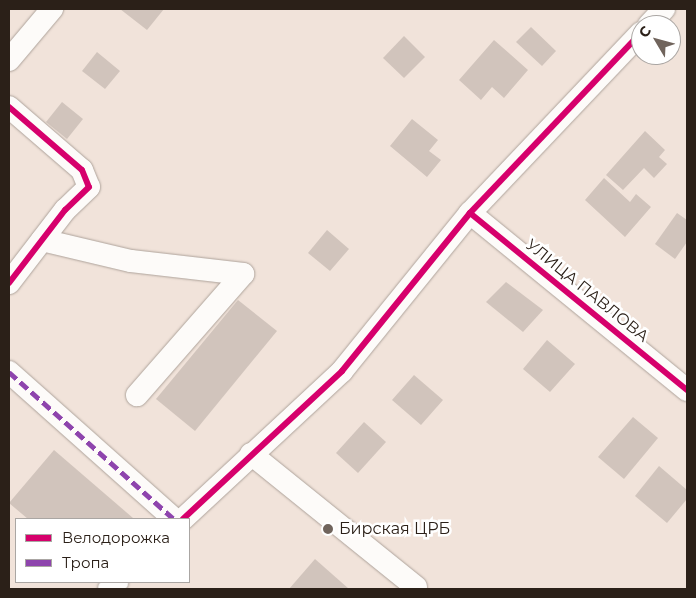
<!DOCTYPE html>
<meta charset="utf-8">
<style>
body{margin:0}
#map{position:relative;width:696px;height:598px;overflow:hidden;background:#f1e3da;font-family:Montserrat,sans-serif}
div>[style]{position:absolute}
.building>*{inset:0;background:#d1c4bc}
.roads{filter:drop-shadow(0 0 1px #aea39b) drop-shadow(0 0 1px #aea39b)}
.minor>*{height:22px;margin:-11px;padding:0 11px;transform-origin:11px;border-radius:11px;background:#fdfbf9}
.quiet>*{height:5px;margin-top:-2.5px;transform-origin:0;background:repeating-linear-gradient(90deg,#8e44ad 0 10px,transparent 0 15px)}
.cycleway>*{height:6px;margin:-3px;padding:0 3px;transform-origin:3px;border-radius:3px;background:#d6006c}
.dots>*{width:14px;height:14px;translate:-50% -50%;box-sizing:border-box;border:2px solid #fff;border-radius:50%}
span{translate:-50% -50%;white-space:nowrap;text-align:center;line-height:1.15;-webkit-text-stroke:5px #fff;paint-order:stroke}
.street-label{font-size:16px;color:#2b2018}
.poi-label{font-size:16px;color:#2b2018}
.left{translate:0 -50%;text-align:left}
.frame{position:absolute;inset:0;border:10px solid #2b2018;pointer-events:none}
.legend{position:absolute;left:15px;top:518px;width:175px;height:65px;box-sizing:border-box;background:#fff;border:1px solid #aaa6a3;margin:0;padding:6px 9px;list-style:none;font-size:15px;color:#2b2018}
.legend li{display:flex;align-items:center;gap:10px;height:25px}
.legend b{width:25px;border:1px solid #aaa6a3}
.north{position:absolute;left:631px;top:15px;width:50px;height:50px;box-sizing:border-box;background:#fff;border:1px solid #aaa6a3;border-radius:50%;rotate:307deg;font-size:14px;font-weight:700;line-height:20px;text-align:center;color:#2b2018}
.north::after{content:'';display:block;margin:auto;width:18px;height:22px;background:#70645c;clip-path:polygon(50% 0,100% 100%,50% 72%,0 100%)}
</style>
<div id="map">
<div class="building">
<div style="clip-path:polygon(120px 9px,164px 9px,147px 30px)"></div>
<div style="clip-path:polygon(531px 27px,556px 51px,542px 66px,516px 42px)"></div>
<div style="clip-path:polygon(404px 36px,425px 57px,404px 78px,383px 58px)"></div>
<div style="clip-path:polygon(494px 40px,528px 70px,504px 98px,492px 87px,481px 100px,459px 80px)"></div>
<div style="clip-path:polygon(97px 52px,120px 71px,105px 89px,82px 71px)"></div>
<div style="clip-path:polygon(62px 102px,83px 119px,67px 139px,46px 122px)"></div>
<div style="clip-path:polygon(412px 119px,438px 140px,429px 151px,441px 160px,427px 177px,390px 146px)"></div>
<div style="clip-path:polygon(645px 131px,665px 150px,659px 157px,667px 164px,654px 178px,644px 168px,623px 190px,606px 175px)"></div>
<div style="clip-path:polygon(604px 178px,630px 202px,636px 194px,651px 207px,625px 237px,585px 200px)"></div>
<div style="clip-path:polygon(677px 213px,687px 220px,687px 242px,675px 259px,655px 244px)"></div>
<div style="clip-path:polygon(327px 230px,349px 249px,330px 271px,308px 253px)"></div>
<div style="clip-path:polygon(506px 282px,543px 310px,523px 332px,486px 302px)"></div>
<div style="clip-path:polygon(238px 300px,277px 331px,195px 431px,156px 399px)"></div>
<div style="clip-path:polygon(547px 340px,575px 364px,550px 392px,523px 369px)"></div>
<div style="clip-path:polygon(414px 375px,443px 400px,421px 425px,392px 400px)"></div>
<div style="clip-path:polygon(633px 417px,658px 438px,624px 479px,598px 457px)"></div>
<div style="clip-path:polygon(364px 422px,386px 442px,358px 473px,336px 453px)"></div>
<div style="clip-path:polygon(54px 450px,133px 518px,131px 519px,28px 519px,9px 503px)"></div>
<div style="clip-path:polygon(659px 466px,687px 490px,687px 499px,667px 523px,635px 496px)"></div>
<div style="clip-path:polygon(315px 559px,349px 589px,289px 589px)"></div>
</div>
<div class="roads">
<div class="minor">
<div style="left:649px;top:25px;width:22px;rotate:-47deg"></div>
<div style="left:9px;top:60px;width:67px;rotate:-49.9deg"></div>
<div style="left:9px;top:107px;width:96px;rotate:40.8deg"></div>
<div style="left:82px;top:170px;width:18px;rotate:68deg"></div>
<div style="left:89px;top:187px;width:33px;rotate:136deg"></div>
<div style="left:65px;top:210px;width:92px;rotate:127.5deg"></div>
<div style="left:470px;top:213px;width:280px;rotate:39.2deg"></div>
<div style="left:42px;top:240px;width:91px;rotate:13.3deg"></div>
<div style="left:131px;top:261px;width:113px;rotate:6.6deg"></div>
<div style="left:243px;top:274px;width:161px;rotate:131.2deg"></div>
<div style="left:9px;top:372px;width:221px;rotate:41.7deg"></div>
<div style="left:251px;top:454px;width:212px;rotate:38.9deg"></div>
<div style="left:183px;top:519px;width:217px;rotate:-42.9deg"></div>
<div style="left:342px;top:371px;width:203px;rotate:-51deg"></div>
<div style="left:470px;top:213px;width:248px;rotate:-46.5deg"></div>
<div style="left:109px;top:589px;width:11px;rotate:-41deg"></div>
</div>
</div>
<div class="quiet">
<div style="left:9px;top:372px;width:221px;rotate:41.7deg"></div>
</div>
<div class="cycleway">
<div style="left:9px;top:107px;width:96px;rotate:40.8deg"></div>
<div style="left:82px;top:170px;width:18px;rotate:68deg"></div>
<div style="left:89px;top:187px;width:33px;rotate:136deg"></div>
<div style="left:65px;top:210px;width:92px;rotate:127.5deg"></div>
<div style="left:470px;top:213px;width:280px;rotate:39.2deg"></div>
<div style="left:183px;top:519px;width:217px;rotate:-42.9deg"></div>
<div style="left:342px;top:371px;width:203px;rotate:-51deg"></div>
<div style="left:470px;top:213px;width:248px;rotate:-46.5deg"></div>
</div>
<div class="dots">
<div style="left:328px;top:529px;background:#70645c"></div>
</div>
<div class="street-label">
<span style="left:587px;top:291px;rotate:39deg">УЛИЦА ПАВЛОВА</span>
</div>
<div class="poi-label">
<span class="left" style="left:339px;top:529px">Бирская ЦРБ</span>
</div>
<div class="frame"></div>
<ul class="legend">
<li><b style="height:6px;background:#d6006c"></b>Велодорожка</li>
<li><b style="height:6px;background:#8e44ad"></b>Тропа</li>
</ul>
<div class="north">С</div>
</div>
